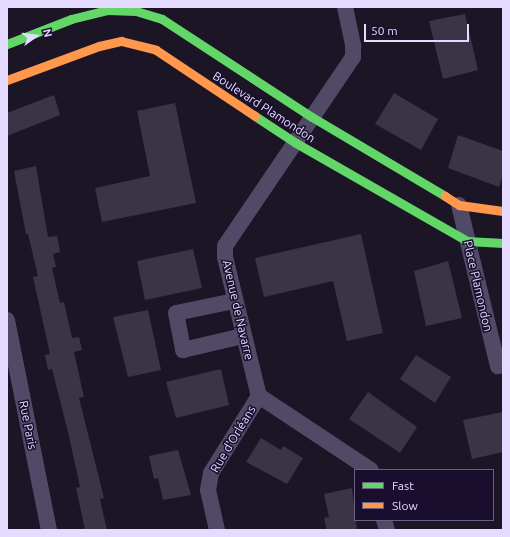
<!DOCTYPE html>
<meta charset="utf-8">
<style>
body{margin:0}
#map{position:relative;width:510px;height:537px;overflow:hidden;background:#1b1526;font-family:Ubuntu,sans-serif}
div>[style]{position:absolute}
.building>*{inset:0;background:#3b3447}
.street>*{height:16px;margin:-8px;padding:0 8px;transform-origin:8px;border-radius:8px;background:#504a67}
.fast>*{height:9px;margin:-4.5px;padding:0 4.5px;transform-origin:4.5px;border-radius:4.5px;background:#63d668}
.slow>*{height:9px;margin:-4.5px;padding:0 4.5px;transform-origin:4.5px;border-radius:4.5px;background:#ff974d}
span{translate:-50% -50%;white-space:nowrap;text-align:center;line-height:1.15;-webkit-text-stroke:3px #190e2d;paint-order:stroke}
.street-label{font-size:12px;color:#e5daff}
.frame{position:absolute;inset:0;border:8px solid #e5daff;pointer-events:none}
.legend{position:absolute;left:354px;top:469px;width:140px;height:52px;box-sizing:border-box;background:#190e2d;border:1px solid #6b6081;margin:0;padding:5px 7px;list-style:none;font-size:12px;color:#e5daff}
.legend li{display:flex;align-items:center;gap:8px;height:20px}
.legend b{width:20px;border:1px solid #6b6081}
.north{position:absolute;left:16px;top:16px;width:40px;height:40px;-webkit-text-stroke:3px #190e2d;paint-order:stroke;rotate:76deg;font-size:11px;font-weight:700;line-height:16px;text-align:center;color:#e5daff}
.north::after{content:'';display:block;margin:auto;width:14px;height:18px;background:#e5daff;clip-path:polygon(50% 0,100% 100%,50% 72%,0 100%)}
.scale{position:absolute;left:364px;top:24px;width:105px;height:18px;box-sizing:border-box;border:2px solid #e5daff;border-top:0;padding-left:5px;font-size:12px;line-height:14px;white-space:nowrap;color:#e5daff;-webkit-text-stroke:3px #190e2d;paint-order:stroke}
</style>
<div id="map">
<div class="building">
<div style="clip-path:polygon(465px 14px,478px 70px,443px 79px,429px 21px)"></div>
<div style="clip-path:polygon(394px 93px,438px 119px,421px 150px,375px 124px)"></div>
<div style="clip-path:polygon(54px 95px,60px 115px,7px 136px,7px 113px)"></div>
<div style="clip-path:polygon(175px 103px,196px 203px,102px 222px,95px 188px,150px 176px,137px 111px)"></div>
<div style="clip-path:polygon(458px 135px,503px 151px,503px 174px,499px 187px,448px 168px)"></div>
<div style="clip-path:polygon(36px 166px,48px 237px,57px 236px,60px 252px,53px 254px,56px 267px,52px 268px,60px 303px,64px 302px,72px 338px,79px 337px,82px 350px,74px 352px,84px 397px,79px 398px,104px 498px,100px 499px,107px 530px,85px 530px,76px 488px,80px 487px,69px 436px,52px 369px,48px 370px,45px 355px,50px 354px,33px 277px,38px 276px,28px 234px,26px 234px,14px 171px)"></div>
<div style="clip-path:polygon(361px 234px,383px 333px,347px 341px,333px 281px,264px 297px,255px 258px)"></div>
<div style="clip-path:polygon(193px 249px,202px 288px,145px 300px,137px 261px)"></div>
<div style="clip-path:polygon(448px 261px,462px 318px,426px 326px,414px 271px)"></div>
<div style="clip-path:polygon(148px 310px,161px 370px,128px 377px,113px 317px)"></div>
<div style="clip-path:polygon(416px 355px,451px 377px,435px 403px,400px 379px)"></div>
<div style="clip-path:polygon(221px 369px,229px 405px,176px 418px,166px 382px)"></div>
<div style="clip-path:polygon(368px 392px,417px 427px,400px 453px,349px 419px)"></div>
<div style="clip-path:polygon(503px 412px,503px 452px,472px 459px,463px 420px)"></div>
<div style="clip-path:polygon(261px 438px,281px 450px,283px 446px,303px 458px,287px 484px,246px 462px)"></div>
<div style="clip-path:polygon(178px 450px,191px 495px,163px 500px,158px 478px,154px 479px,149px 456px)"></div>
<div style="clip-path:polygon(352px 488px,357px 530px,327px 530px,324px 518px,329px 517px,324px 494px)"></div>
</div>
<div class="street">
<div style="left:345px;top:7px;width:40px;rotate:78deg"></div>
<div style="left:353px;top:46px;width:11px;rotate:90deg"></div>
<div style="left:353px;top:57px;width:228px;rotate:124.1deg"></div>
<div style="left:225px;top:246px;width:11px;rotate:90deg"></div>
<div style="left:225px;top:257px;width:143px;rotate:76.3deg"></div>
<div style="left:259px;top:396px;width:134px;rotate:33.5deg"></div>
<div style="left:459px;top:205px;width:166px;rotate:76.4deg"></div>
<div style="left:234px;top:301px;width:59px;rotate:168.3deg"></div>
<div style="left:176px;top:313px;width:38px;rotate:79deg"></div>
<div style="left:183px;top:350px;width:61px;rotate:-13.3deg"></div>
<div style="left:7px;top:320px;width:214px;rotate:78.7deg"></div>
<div style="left:384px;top:520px;width:10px;rotate:73deg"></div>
<div style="left:217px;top:530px;width:41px;rotate:-102.7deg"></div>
<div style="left:208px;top:490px;width:17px;rotate:-80deg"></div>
<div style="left:211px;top:473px;width:91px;rotate:-58.1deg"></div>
</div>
<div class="fast">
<div style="left:7px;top:44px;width:69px;rotate:-21.3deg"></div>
<div style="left:71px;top:19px;width:37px;rotate:-14deg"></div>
<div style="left:107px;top:10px;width:29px;rotate:2deg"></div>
<div style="left:136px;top:11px;width:27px;rotate:17deg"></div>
<div style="left:162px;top:19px;width:179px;rotate:33.2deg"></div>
<div style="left:312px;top:117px;width:155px;rotate:30.7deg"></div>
<div style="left:255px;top:116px;width:49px;rotate:33.4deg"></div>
<div style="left:296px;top:143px;width:197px;rotate:29.8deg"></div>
<div style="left:467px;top:241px;width:36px;rotate:3deg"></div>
</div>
<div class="slow">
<div style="left:7px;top:80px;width:98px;rotate:-20.3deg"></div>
<div style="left:99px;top:46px;width:23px;rotate:-13deg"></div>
<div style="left:121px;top:41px;width:36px;rotate:14deg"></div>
<div style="left:156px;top:50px;width:119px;rotate:33.7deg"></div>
<div style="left:445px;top:196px;width:17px;rotate:33deg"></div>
<div style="left:459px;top:205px;width:44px;rotate:7.8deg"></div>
</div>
<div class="street-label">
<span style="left:264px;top:107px;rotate:33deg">Boulevard Plamondon</span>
<span style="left:478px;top:286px;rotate:77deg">Place Plamondon</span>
<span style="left:238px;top:310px;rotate:77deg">Avenue de Navarre</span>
<span style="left:28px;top:425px;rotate:79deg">Rue Paris</span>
<span style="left:233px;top:439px;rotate:-59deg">Rue d'Orléans</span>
</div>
<div class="frame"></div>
<ul class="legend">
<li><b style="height:5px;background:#63d668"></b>Fast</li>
<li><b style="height:5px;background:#ff974d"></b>Slow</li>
</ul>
<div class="north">N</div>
<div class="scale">50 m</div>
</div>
